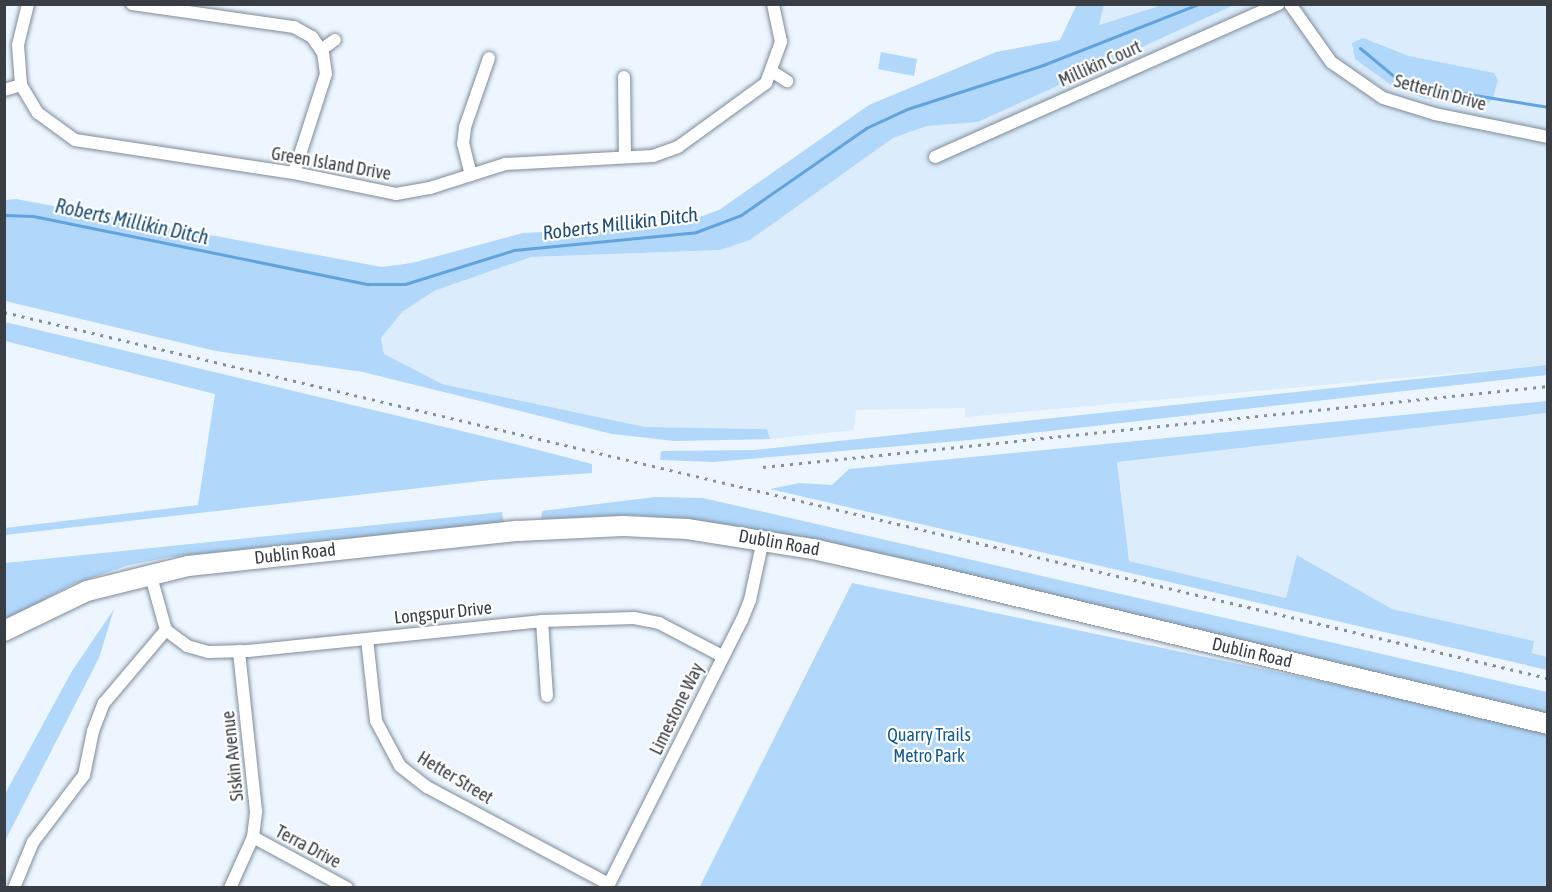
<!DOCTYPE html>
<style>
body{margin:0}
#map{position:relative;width:1552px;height:892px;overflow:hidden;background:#edf6ff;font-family:"Asap Condensed",sans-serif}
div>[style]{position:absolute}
.built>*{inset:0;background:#dbecfc}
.green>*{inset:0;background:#b1d7fa}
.stream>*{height:3px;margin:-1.5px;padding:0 1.5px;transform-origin:1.5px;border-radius:1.5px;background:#62a3de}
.roads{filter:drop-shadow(0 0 2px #7e8b98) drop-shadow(0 0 2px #7e8b98)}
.minor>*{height:12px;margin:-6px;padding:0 6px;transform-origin:6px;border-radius:6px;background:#fff}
.primary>*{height:20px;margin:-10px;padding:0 10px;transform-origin:10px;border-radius:10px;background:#fff}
.rail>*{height:3px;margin-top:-1.5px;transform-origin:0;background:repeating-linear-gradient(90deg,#889097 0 3px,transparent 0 9px)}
span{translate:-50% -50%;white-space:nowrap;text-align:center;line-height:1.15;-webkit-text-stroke:4.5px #fff;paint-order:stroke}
.street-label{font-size:18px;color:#383e44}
.park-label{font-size:18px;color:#115b92}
.water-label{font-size:20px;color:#205077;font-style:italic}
.frame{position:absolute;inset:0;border:6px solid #383e44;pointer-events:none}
</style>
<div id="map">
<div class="built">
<div style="clip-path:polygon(1104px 5px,1162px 5px,1098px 25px)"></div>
<div style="clip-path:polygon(1234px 5px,1547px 5px,1547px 365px,965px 417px,965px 408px,856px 410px,854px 430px,770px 439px,767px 429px,645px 427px,442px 384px,384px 354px,381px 338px,401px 312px,434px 291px,531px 257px,720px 250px,750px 240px,893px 138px,927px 126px,978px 122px)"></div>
<div style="clip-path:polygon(1547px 413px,1547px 657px,1532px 653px,1534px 641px,1392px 609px,1298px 555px,1287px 598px,1129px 561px,1116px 461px)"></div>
</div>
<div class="green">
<div style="clip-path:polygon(1077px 4px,1104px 5px,1099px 25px,1162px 5px,1234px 5px,978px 122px,927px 126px,893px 138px,750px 240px,720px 250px,531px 257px,434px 291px,402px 312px,381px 338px,384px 354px,442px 384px,645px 427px,767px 429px,770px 439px,674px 441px,612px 434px,363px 372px,216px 351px,5px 301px,5px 200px,16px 199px,382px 267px,412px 263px,523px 233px,675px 226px,719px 210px,869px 105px,996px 52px,1060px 40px)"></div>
<div style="clip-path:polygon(1363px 38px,1409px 56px,1494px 73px,1498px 80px,1493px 98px,1486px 106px,1423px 98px,1391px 85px,1355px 59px,1352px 43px)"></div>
<div style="clip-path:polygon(881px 52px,917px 59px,914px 76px,878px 69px)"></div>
<div style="clip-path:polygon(5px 322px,499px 440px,592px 464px,592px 473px,490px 480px,5px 535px,5px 528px,198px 505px,215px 394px,5px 341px)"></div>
<div style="clip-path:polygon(1547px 365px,1547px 375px,970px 440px,713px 462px,660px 460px,661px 451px,754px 450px)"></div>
<div style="clip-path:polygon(1547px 401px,1547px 413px,1117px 462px,1129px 561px,1286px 598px,1297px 555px,1392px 609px,1534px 641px,1532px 653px,1547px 657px,1547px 670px,770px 489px,799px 483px,832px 485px,849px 469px)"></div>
<div style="clip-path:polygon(655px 497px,703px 498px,1547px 692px,1547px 713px,851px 547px,702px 521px,631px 515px,541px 519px,542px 511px)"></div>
<div style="clip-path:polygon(502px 512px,504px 523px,170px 557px,126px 566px,71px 585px,5px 621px,5px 563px)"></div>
<div style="clip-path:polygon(852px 583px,1444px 707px,1547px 733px,1547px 887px,699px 888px)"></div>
<div style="clip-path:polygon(114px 609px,99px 658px,5px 841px,5px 794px,72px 671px)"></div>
</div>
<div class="stream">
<div style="left:1360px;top:48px;width:47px;rotate:39.8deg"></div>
<div style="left:1396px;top:78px;width:30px;rotate:17deg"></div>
<div style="left:1425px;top:87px;width:125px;rotate:9.2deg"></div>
<div style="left:4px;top:215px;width:29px;rotate:2deg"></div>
<div style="left:33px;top:216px;width:342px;rotate:11.5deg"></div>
<div style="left:368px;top:284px;width:37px"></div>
<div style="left:405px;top:284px;width:114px;rotate:-17.3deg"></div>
<div style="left:514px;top:250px;width:183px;rotate:-5.6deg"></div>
<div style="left:696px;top:232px;width:48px;rotate:-20.7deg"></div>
<div style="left:741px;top:215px;width:152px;rotate:-34.8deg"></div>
<div style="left:866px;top:128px;width:45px;rotate:-24.9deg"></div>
<div style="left:907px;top:109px;width:143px;rotate:-17.9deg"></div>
<div style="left:1043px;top:65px;width:168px;rotate:-21.4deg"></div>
</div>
<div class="roads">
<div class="minor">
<div style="left:28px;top:4px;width:42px;rotate:103.7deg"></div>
<div style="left:18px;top:45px;width:40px;rotate:85.7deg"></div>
<div style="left:21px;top:85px;width:33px;rotate:59deg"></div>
<div style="left:38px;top:113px;width:46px;rotate:36.1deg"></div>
<div style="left:75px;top:140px;width:221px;rotate:8.6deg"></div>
<div style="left:294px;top:173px;width:104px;rotate:11.6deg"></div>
<div style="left:396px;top:194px;width:35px;rotate:-10deg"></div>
<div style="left:430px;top:188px;width:79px;rotate:-17.7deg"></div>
<div style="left:505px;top:164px;width:148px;rotate:-3.1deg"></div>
<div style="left:653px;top:156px;width:27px;rotate:-20deg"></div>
<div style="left:678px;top:147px;width:109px;rotate:-36deg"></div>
<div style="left:766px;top:83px;width:44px;rotate:-69.9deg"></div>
<div style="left:781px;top:42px;width:39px;rotate:-102deg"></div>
<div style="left:132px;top:4px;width:164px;rotate:8.1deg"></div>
<div style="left:294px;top:27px;width:21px;rotate:29deg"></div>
<div style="left:312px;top:37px;width:19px;rotate:55deg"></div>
<div style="left:323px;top:53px;width:21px;rotate:82deg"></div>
<div style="left:326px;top:74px;width:104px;rotate:107.9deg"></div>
<div style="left:1290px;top:4px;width:71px;rotate:54.7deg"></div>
<div style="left:1331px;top:62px;width:63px;rotate:34.7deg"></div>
<div style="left:1383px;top:98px;width:54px;rotate:17.1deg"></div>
<div style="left:1435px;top:114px;width:115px;rotate:11.5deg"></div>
<div style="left:321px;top:50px;width:17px;rotate:-36deg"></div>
<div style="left:773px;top:72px;width:17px;rotate:33deg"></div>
<div style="left:624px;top:77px;width:80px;rotate:89.3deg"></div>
<div style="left:4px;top:90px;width:18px;rotate:-16deg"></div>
<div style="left:935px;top:157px;width:376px;rotate:-24deg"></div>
<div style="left:471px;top:175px;width:32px;rotate:-104deg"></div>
<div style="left:463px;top:144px;width:17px;rotate:-83deg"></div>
<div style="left:465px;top:127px;width:73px;rotate:-70.8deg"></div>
<div style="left:150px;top:573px;width:59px;rotate:74.3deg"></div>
<div style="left:166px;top:630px;width:26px;rotate:37deg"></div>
<div style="left:187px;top:646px;width:22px;rotate:16deg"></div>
<div style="left:208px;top:652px;width:40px;rotate:-1.4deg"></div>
<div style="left:248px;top:651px;width:296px;rotate:-5.8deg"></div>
<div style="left:542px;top:621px;width:92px;rotate:-1.9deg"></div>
<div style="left:634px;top:618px;width:25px;rotate:11deg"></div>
<div style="left:659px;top:623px;width:71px;rotate:27.6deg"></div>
<div style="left:542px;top:621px;width:75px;rotate:86.2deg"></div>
<div style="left:367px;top:639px;width:82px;rotate:83.7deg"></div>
<div style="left:376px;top:721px;width:51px;rotate:61.9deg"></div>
<div style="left:400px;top:766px;width:34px;rotate:38deg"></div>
<div style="left:427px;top:787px;width:206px;rotate:28.1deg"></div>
<div style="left:253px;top:837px;width:107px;rotate:28.5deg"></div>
<div style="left:14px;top:888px;width:50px;rotate:-67.6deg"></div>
<div style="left:33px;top:842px;width:84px;rotate:-52.7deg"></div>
<div style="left:84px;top:775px;width:45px;rotate:-78.4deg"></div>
<div style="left:93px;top:731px;width:30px;rotate:-69deg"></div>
<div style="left:104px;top:703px;width:96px;rotate:-49.7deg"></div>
<div style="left:230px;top:888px;width:56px;rotate:-65.7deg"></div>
<div style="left:253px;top:837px;width:26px;rotate:-83deg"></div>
<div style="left:256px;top:811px;width:161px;rotate:-96.1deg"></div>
<div style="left:607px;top:888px;width:300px;rotate:-63.3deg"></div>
<div style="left:742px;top:620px;width:22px;rotate:-68deg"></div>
<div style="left:750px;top:600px;width:61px;rotate:-77.8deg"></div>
</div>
<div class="primary">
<div style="left:4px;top:631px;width:92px;rotate:-25.7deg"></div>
<div style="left:87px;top:591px;width:104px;rotate:-13.9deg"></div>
<div style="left:188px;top:566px;width:332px;rotate:-6.1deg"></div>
<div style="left:518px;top:531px;width:105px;rotate:-2.7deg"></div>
<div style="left:623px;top:526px;width:64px;rotate:2.7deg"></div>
<div style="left:687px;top:529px;width:128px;rotate:9deg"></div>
<div style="left:813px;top:549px;width:118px;rotate:12.7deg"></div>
<div style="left:928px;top:575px;width:638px;rotate:13.51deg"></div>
</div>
</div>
<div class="rail">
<div style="left:4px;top:312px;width:1587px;rotate:13.34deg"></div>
<div style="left:763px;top:467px;width:789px;rotate:-5.89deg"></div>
</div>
<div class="street-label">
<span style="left:1100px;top:64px;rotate:-24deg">Millikin Court</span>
<span style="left:1440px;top:93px;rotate:15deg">Setterlin Drive</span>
<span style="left:331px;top:164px;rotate:10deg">Green Island Drive</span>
<span style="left:779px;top:543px;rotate:10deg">Dublin Road</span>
<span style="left:295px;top:554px;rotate:-6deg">Dublin Road</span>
<span style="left:443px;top:613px;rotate:-6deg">Longspur Drive</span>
<span style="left:1252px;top:653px;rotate:13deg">Dublin Road</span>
<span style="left:677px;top:709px;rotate:-64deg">Limestone Way</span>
<span style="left:233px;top:756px;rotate:-96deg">Siskin Avenue</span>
<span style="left:455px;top:778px;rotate:31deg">Hetter Street</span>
<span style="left:308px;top:847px;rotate:28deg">Terra Drive</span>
</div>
<div class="park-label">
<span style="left:929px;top:746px">Quarry Trails<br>Metro Park</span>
</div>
<div class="water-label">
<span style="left:132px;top:221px;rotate:12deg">Roberts Millikin Ditch</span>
<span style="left:620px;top:223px;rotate:-7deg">Roberts Millikin Ditch</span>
</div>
<div class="frame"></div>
</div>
